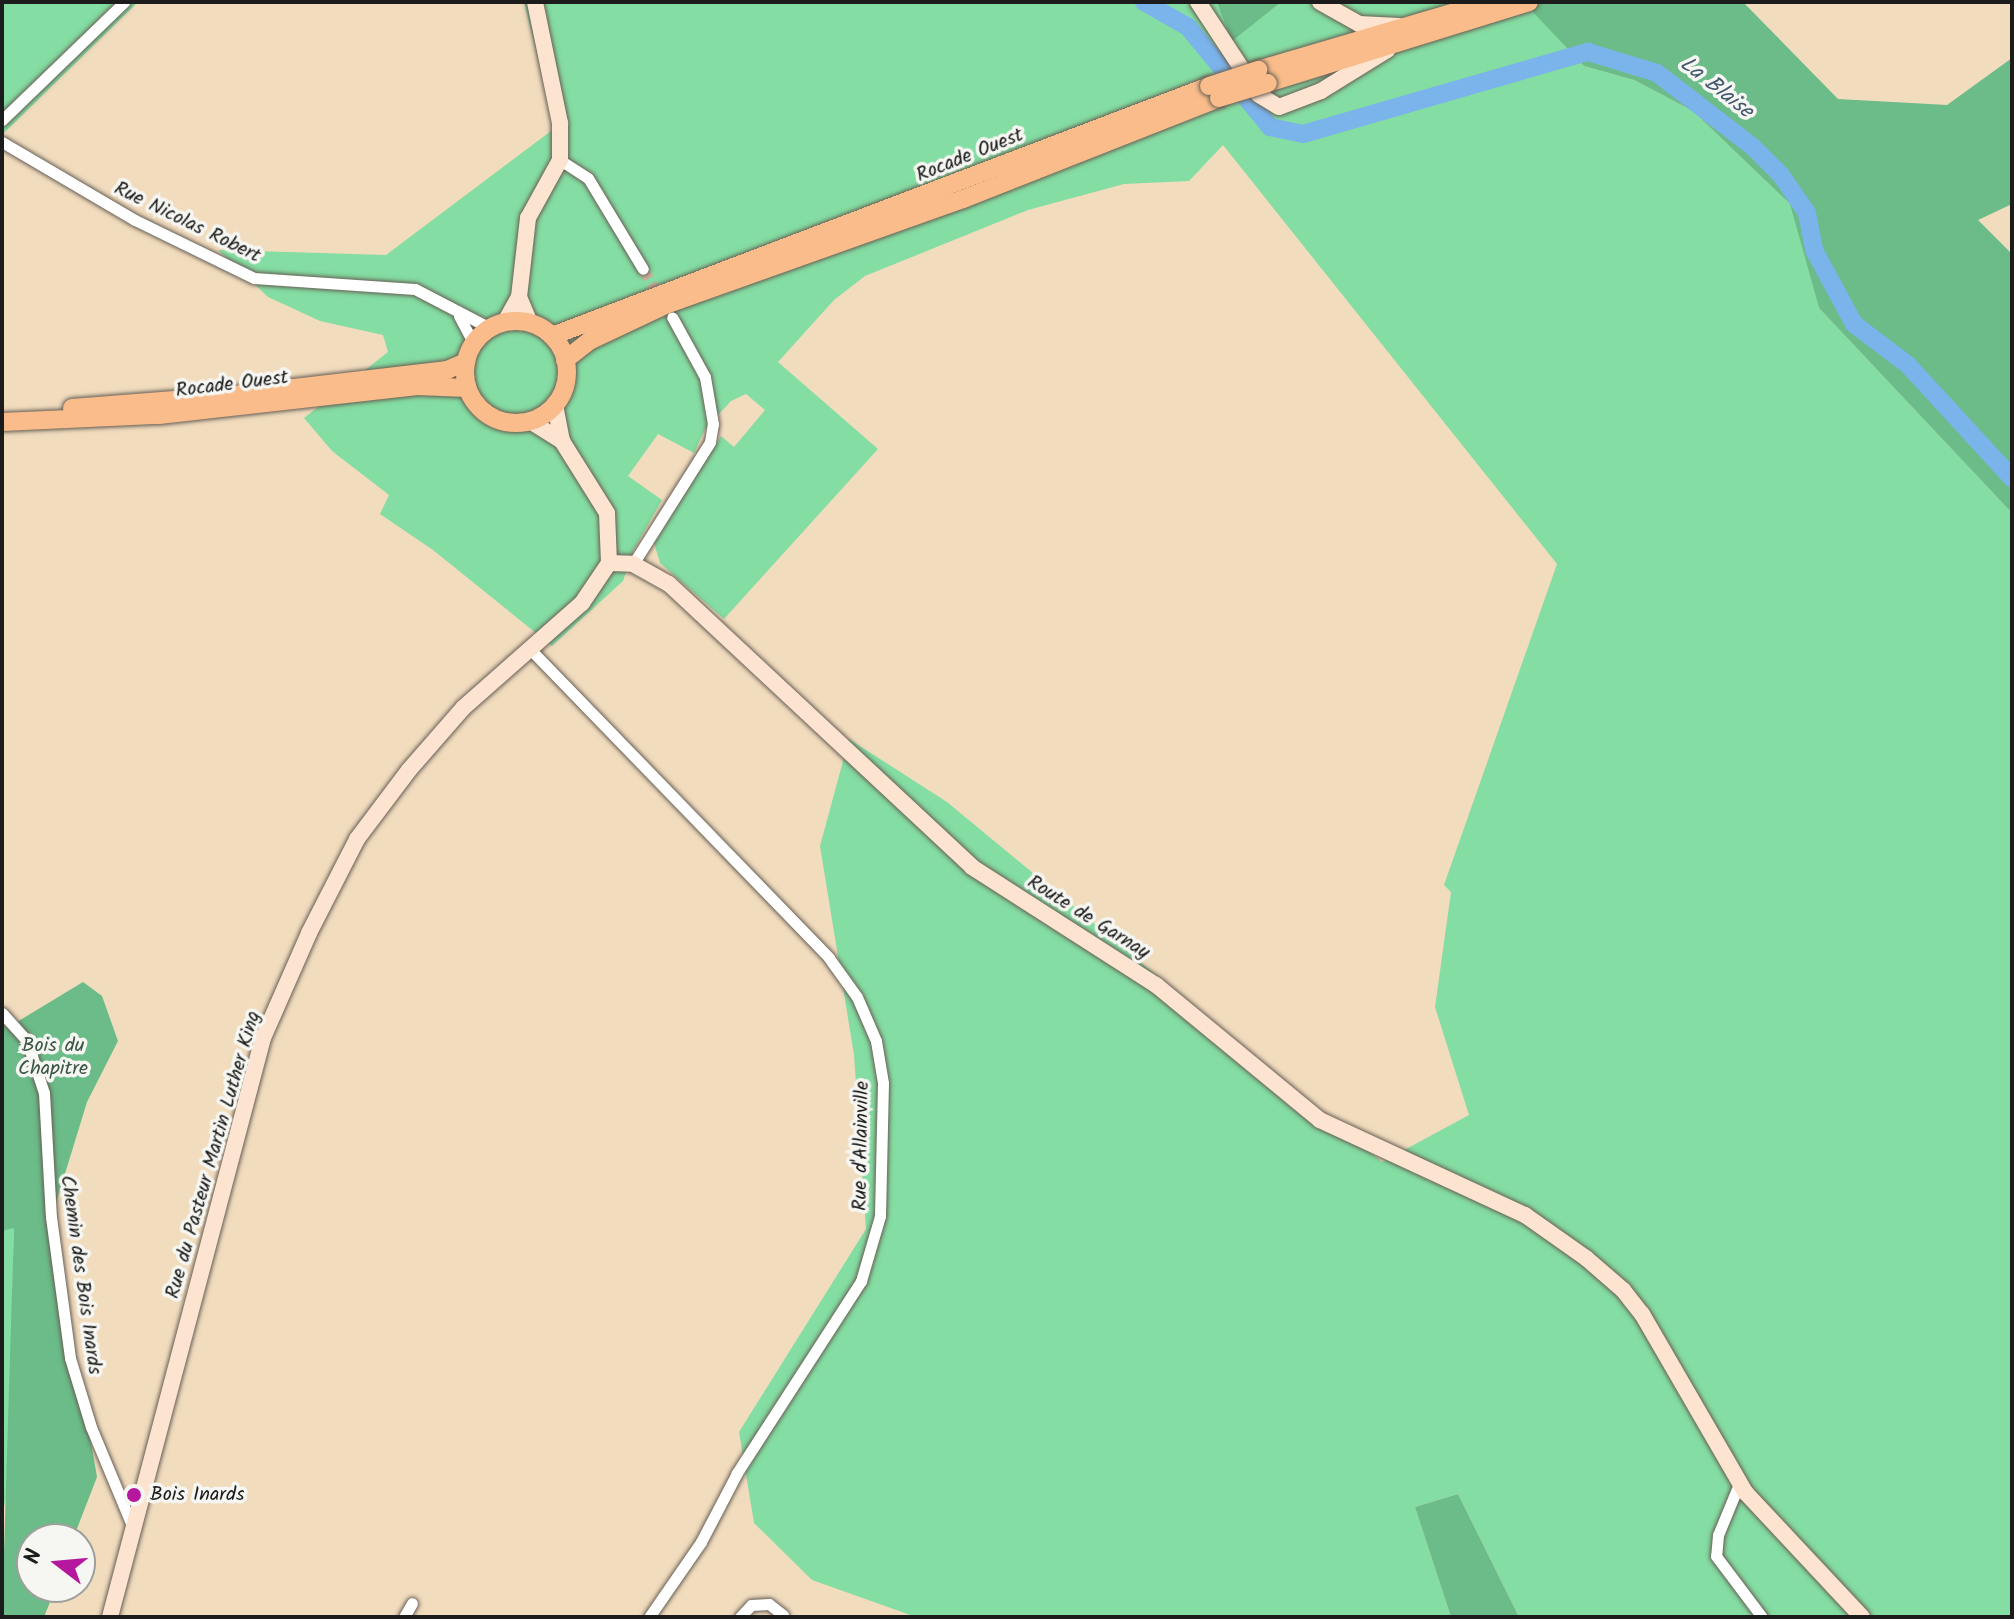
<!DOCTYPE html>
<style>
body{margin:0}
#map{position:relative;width:2014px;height:1619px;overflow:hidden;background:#f2dcbe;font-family:Kalam,sans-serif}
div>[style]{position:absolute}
.green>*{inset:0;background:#84dda2}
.forest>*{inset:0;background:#6bbc88}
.river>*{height:18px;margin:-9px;padding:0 9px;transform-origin:9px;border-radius:9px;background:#7bb3eb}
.street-tunnel>*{height:11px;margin-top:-5.5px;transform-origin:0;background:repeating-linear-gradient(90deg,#c7b69e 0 11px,transparent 0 16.5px)}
.roads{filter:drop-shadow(0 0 2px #675f55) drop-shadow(0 0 2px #675f55)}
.street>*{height:11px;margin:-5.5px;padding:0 5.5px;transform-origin:5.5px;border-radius:5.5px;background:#fff}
.secondary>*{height:16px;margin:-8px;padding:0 8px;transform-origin:8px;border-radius:8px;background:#fde4d0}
.primary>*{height:18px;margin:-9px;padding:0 9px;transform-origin:9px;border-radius:9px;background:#f9bc8a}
.primary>.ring{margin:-9px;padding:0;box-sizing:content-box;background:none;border:18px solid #f9bc8a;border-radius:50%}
.bridges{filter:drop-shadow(0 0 2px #675f55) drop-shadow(0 0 2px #675f55)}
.primary-bridge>*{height:18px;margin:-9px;padding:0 9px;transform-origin:9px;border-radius:9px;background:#f9bc8a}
.dots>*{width:22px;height:22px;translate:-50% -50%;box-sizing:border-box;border:4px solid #f6f6f2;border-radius:50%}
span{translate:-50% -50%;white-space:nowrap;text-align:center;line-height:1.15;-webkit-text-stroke:7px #f6f6f2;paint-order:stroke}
.street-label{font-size:20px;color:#1c1c1c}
.park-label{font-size:20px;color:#3b5644}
.poi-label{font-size:20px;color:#1c1c1c}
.left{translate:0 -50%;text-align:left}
.water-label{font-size:22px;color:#42586f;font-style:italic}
.frame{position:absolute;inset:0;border:4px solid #1c1c1c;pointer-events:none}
.north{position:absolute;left:16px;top:1523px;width:80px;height:80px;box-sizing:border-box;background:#f6f6f2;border:2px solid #9f9f9c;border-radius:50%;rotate:286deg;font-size:22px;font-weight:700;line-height:32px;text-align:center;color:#1c1c1c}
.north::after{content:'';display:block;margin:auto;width:28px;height:36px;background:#b5179e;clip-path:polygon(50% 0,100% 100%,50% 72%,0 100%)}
</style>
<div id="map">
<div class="green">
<div style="clip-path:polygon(2px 2px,138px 2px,2px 135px)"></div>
<div style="clip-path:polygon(524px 2px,1545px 2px,1530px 8px,1584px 66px,1634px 80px,1693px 111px,1791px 205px,1819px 308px,2012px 513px,2012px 1617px,1519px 1617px,1458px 1494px,1415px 1507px,1451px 1617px,916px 1617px,812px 1580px,754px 1523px,739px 1432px,866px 1229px,854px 1055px,820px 846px,849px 739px,947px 802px,1382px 1162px,1469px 1115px,1435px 1007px,1451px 892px,1444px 885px,1557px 564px,1223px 145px,1189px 181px,1124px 184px,1028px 210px,865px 276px,834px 300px,778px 362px,878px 449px,724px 619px,660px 563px,654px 543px,721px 436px,734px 447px,765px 410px,746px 394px,731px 401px,705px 429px,694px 453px,658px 434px,628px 476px,662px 500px,633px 551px,623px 581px,552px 646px,433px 550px,380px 514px,389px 495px,332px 451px,304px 418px,388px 352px,383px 335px,320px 321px,268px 297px,218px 250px,386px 255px,555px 128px)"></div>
<div style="clip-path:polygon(14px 1227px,8px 1487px,2px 1518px,2px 1231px)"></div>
</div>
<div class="forest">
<div style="clip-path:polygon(1217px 2px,1281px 2px,1232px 41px)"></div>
<div style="clip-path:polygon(1545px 2px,1743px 2px,1838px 99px,1947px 105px,2012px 58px,2012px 204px,1978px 220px,2012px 254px,2012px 513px,1819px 308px,1790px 204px,1693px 111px,1634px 80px,1584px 66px,1529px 8px)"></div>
<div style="clip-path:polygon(83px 982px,102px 996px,118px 1041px,87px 1102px,52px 1216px,97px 1477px,73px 1539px,32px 1539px,32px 1587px,56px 1587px,44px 1617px,2px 1617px,14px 1228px,2px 1231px,2px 1023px,7px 1028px)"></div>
<div style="clip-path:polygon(1458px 1494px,1519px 1617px,1451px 1617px,1415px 1507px)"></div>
</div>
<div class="river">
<div style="left:1144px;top:2px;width:51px;rotate:29.6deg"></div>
<div style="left:1188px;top:27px;width:129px;rotate:50.6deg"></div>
<div style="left:1270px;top:127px;width:34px;rotate:12deg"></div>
<div style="left:1303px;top:134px;width:297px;rotate:-16.1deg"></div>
<div style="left:1588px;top:52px;width:72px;rotate:16.9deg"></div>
<div style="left:1657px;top:73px;width:121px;rotate:37.6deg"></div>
<div style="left:1753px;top:147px;width:40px;rotate:45deg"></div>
<div style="left:1781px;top:175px;width:46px;rotate:55.6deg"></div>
<div style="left:1807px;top:213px;width:38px;rotate:79deg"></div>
<div style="left:1814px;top:250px;width:84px;rotate:61.6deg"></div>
<div style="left:1854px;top:324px;width:68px;rotate:37.2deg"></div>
<div style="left:1908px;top:365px;width:154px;rotate:47.4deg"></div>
</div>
<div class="street-tunnel">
<div style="left:643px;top:269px;width:35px;rotate:59deg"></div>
</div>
<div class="roads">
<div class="street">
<div style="left:2px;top:120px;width:170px;rotate:-44deg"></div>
<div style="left:2px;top:142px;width:154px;rotate:30.4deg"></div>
<div style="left:135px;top:220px;width:132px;rotate:26deg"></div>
<div style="left:254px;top:278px;width:161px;rotate:3.9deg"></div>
<div style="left:415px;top:289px;width:85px;rotate:27.5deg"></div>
<div style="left:560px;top:160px;width:33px;rotate:33deg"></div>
<div style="left:588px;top:178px;width:106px;rotate:58.9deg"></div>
<div style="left:459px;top:316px;width:32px;rotate:62deg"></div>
<div style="left:633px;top:564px;width:144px;rotate:-57.7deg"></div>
<div style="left:710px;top:442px;width:18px;rotate:-81deg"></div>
<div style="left:713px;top:424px;width:48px;rotate:-99.7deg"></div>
<div style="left:705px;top:377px;width:68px;rotate:-118.8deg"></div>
<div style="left:530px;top:649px;width:430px;rotate:45.9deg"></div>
<div style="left:829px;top:958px;width:48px;rotate:54.3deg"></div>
<div style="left:857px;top:997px;width:48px;rotate:66.6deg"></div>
<div style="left:876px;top:1041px;width:43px;rotate:80.5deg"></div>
<div style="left:883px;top:1083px;width:133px;rotate:91.3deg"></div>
<div style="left:880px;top:1216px;width:68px;rotate:106.3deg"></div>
<div style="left:861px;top:1281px;width:229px;rotate:122.9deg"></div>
<div style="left:737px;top:1473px;width:78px;rotate:117.6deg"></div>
<div style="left:701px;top:1542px;width:91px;rotate:124.7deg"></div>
<div style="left:2px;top:1013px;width:38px;rotate:48deg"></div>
<div style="left:27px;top:1041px;width:55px;rotate:71.9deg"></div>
<div style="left:44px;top:1093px;width:124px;rotate:86.8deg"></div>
<div style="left:51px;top:1217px;width:142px;rotate:82.3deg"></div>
<div style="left:70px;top:1358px;width:72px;rotate:73.1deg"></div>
<div style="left:91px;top:1427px;width:109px;rotate:67.4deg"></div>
<div style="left:1739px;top:1484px;width:55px;rotate:112.4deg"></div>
<div style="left:1718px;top:1535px;width:21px;rotate:95deg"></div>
<div style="left:1716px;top:1556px;width:76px;rotate:53deg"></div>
<div style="left:404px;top:1617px;width:16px;rotate:-60deg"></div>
<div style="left:740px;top:1617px;width:16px;rotate:-47deg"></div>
<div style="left:751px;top:1605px;width:18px;rotate:-3deg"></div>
<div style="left:769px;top:1604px;width:18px;rotate:38deg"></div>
</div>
<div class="secondary">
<div style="left:1198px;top:2px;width:111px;rotate:56.7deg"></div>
<div style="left:1259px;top:95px;width:23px;rotate:31deg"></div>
<div style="left:1279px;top:107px;width:45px;rotate:-20.9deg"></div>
<div style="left:1321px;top:91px;width:78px;rotate:-31.8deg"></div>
<div style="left:1320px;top:2px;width:45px;rotate:29.4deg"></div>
<div style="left:1359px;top:24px;width:40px;rotate:2.9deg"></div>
<div style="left:519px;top:297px;width:28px;rotate:67deg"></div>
<div style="left:505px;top:322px;width:29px;rotate:-61deg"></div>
<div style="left:519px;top:297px;width:80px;rotate:-83.5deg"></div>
<div style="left:528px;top:218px;width:66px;rotate:-61.1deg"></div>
<div style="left:560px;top:160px;width:37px;rotate:-90deg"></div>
<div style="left:560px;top:123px;width:124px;rotate:-101.7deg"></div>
<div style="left:530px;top:421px;width:38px;rotate:32deg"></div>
<div style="left:609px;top:563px;width:24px;rotate:2deg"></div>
<div style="left:633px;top:564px;width:41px;rotate:29.1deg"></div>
<div style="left:669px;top:584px;width:415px;rotate:43deg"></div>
<div style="left:972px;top:867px;width:219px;rotate:32.7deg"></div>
<div style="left:1156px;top:985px;width:212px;rotate:39.5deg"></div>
<div style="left:1320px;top:1120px;width:226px;rotate:24.9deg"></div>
<div style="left:1525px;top:1215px;width:75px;rotate:35.2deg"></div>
<div style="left:1586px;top:1258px;width:49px;rotate:40.9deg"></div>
<div style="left:1623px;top:1290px;width:31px;rotate:52deg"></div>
<div style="left:1642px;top:1314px;width:206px;rotate:59.9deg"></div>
<div style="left:1745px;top:1492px;width:171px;rotate:46.9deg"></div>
<div style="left:110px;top:1617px;width:599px;rotate:-75.2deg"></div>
<div style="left:263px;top:1038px;width:115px;rotate:-66.3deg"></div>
<div style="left:309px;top:933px;width:106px;rotate:-62.9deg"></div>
<div style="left:357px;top:839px;width:86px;rotate:-53deg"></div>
<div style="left:409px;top:770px;width:82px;rotate:-48.9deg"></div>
<div style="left:463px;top:708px;width:159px;rotate:-41.4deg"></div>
<div style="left:582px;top:603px;width:48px;rotate:-56deg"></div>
<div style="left:609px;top:563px;width:50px;rotate:-92.3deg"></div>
<div style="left:607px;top:513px;width:85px;rotate:-122deg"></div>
<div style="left:562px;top:441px;width:37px;rotate:-101deg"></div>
</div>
<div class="primary">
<div style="left:1258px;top:70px;width:241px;rotate:-16.4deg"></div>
<div style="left:1268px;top:83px;width:273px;rotate:-17.2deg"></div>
<div class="ring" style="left:465px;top:321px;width:84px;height:84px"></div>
<div style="left:552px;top:336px;width:703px;rotate:-20.83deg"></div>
<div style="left:565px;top:360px;width:33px;rotate:-38deg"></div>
<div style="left:591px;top:340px;width:85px;rotate:-25.1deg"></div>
<div style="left:668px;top:304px;width:313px;rotate:-19.6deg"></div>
<div style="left:963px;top:199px;width:275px;rotate:-21.5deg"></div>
<div style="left:72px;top:408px;width:154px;rotate:-4.5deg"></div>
<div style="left:226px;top:396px;width:223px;rotate:-6.7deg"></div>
<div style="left:447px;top:370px;width:21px;rotate:-23deg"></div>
<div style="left:2px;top:422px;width:157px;rotate:-2.6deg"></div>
<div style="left:159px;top:415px;width:260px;rotate:-6.4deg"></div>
<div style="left:417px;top:386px;width:50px;rotate:2.3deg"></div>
</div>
</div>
<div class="bridges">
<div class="primary-bridge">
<div style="left:1209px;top:86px;width:52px;rotate:-18.1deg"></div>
<div style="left:1219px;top:98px;width:51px;rotate:-17deg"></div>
</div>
</div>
<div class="dots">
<div style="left:134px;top:1495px;background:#b5179e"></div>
</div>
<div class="street-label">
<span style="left:970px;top:156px;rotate:-22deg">Rocade Ouest</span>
<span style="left:187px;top:223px;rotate:26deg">Rue Nicolas Robert</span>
<span style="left:232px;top:385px;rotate:-7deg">Rocade Ouest</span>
<span style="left:1088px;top:918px;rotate:32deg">Route de Garnay</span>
<span style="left:862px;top:1146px;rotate:-89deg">Rue d'Allainville</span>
<span style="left:214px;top:1155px;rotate:-74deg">Rue du Pasteur Martin Luther King</span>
<span style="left:80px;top:1275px;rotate:82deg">Chemin des Bois Inards</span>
</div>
<div class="park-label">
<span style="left:53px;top:1058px">Bois du<br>Chapitre</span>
</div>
<div class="poi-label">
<span class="left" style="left:150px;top:1495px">Bois Inards</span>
</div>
<div class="water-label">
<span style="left:1716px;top:88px;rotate:38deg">La Blaise</span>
</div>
<div class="frame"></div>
<div class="north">N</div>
</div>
